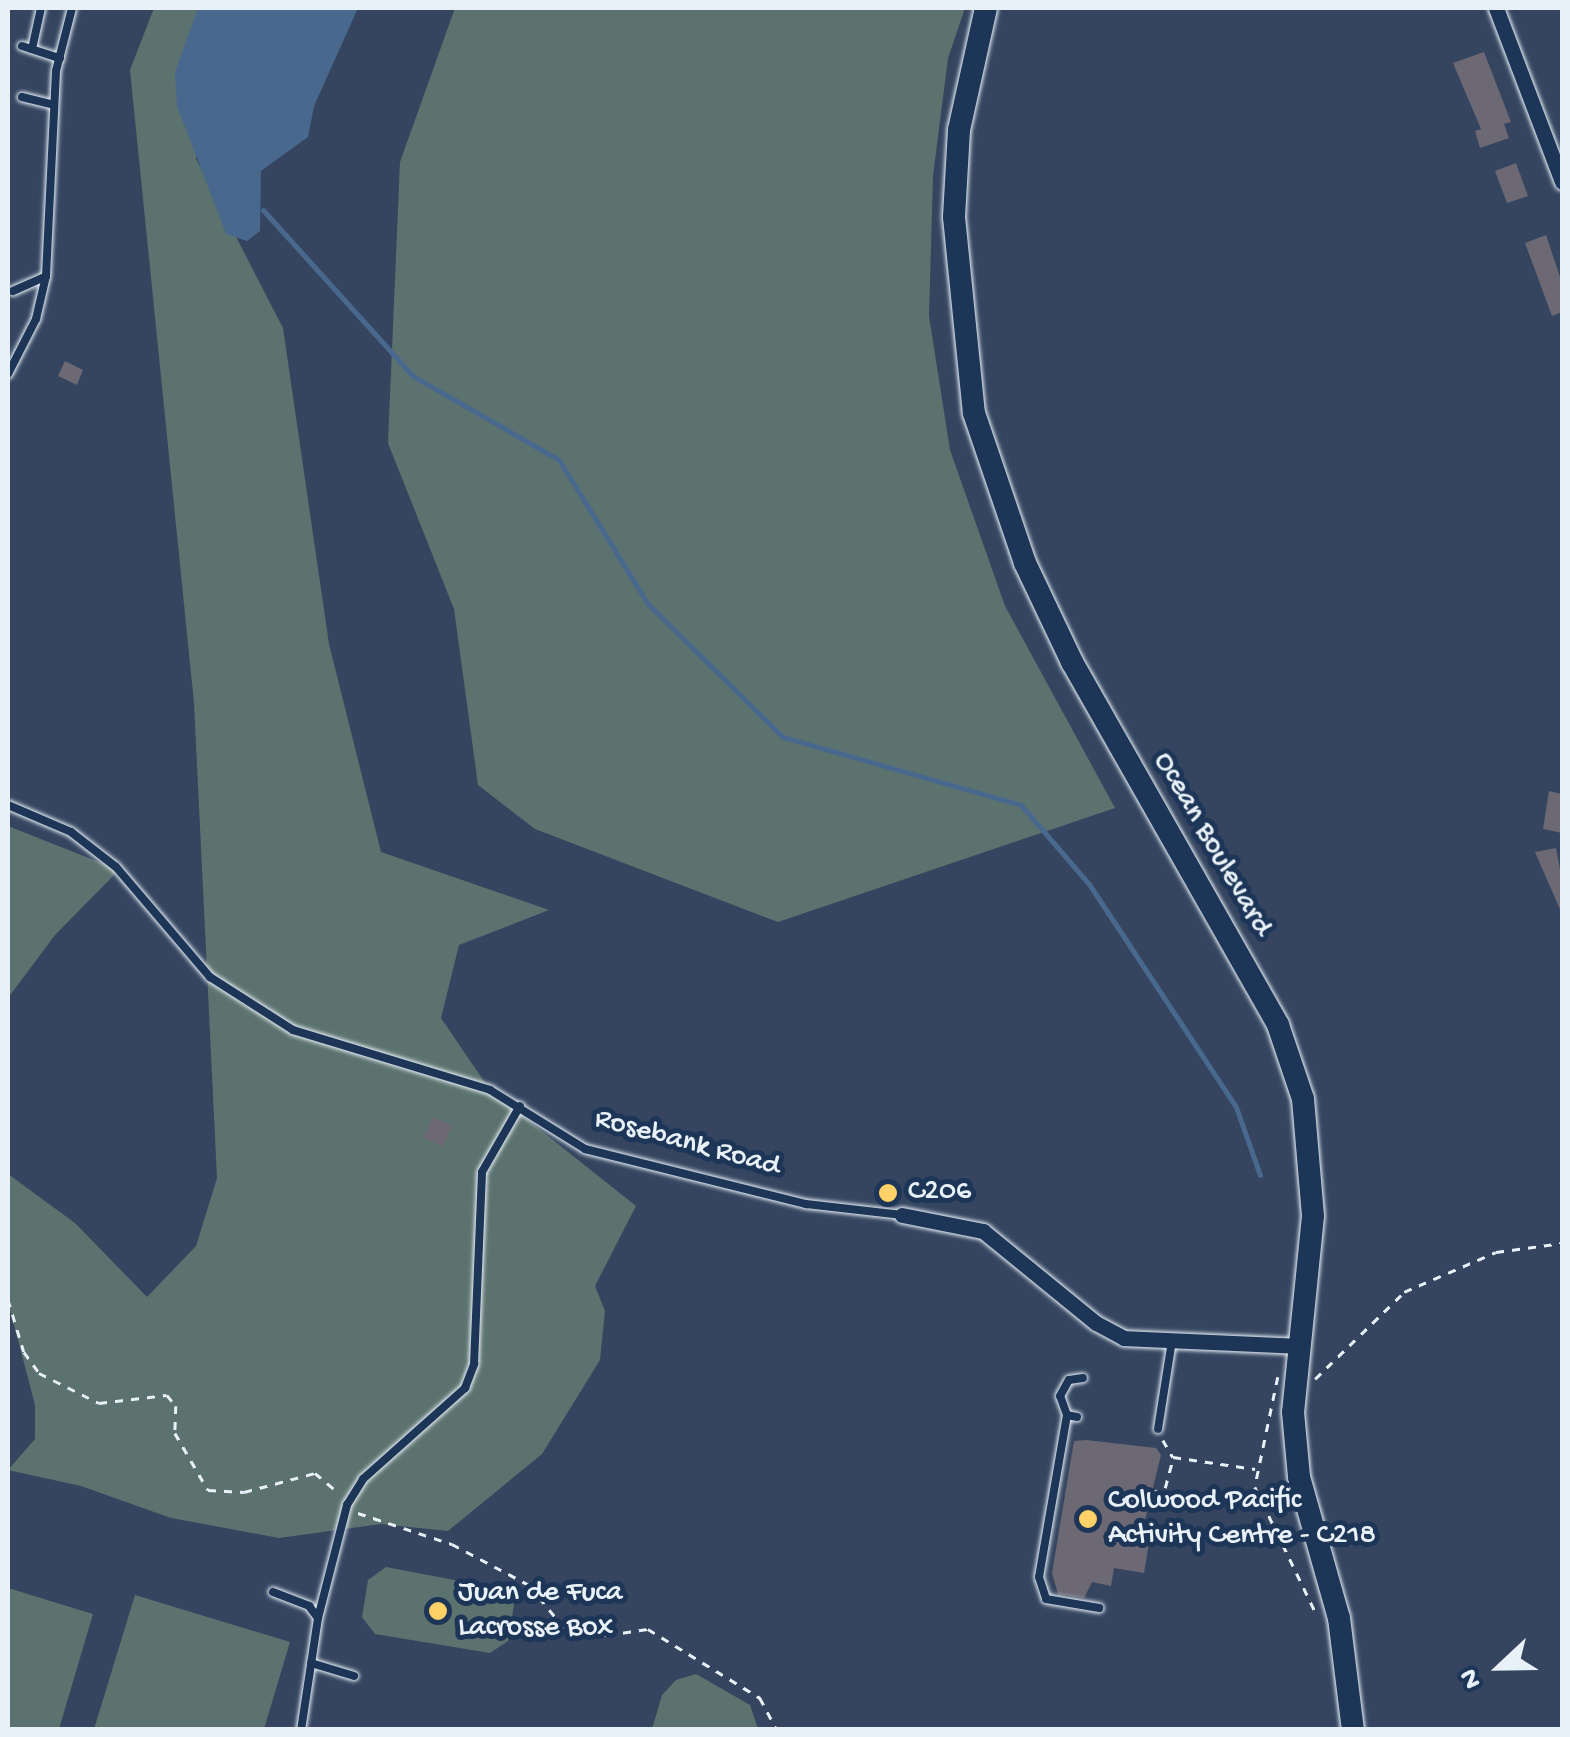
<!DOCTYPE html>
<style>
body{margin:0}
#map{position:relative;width:1570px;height:1737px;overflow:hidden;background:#354560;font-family:"Gochi Hand",sans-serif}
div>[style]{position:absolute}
.green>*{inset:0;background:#5c726e}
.water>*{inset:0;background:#49688e}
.stream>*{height:5px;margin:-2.5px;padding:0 2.5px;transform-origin:2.5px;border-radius:2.5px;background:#49688e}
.building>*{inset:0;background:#6c6975}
.path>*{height:2.5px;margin-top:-1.25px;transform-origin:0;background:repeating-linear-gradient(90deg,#e8f1f8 0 8px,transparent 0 16px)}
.roads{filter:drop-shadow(0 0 2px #e8f1f8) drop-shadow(0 0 2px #e8f1f8)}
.lane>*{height:8px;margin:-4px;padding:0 4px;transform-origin:4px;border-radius:4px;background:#1d3557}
.street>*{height:15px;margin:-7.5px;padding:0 7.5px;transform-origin:7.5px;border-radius:7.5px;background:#1d3557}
.secondary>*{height:22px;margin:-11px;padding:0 11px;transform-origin:11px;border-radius:11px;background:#1d3557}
.dots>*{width:28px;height:28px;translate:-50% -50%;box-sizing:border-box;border:5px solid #1d3557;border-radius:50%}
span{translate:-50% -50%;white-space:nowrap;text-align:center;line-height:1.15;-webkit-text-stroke:10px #1d3557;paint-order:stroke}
.street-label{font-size:30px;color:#e8f1f8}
.poi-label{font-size:30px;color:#e8f1f8}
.left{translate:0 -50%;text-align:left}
.frame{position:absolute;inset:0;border:10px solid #e8f1f8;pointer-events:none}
.north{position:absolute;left:1450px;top:1617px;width:100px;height:100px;-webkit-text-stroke:8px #1d3557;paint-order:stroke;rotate:248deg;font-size:28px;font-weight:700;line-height:40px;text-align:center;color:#e8f1f8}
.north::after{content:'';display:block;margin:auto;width:35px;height:45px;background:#e8f1f8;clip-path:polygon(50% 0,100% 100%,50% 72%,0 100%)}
</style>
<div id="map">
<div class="green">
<div style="clip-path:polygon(154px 8px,201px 8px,196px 159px,283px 328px,329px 644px,381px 852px,549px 910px,459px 945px,441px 1018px,490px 1090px,636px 1206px,595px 1286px,605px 1311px,600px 1360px,542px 1454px,448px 1531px,381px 1524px,279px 1538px,171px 1518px,81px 1486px,8px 1470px,35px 1439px,35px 1405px,8px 1302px,8px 1174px,75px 1223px,147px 1297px,196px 1246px,217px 1178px,194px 703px,130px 70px)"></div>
<div style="clip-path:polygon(455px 8px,965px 8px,948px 58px,933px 176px,929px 316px,950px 450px,1005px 606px,1115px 808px,778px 922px,535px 829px,478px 785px,454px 609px,388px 443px,400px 162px)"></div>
<div style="clip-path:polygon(8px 826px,119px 870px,55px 935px,8px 998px)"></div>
<div style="clip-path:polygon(386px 1567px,507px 1590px,514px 1605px,508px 1641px,490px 1653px,375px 1634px,362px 1617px,368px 1580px)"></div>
<div style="clip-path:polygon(8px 1588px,93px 1614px,59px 1729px,8px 1729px)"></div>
<div style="clip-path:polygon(135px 1595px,290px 1642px,264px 1729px,94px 1729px)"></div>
<div style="clip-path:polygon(696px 1674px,750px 1705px,758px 1729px,652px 1729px,662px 1695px,676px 1680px)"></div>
</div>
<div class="water">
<div style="clip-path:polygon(198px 8px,358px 8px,314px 106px,308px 137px,261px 171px,260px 231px,247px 241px,226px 234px,177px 106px,175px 72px)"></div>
</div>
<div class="stream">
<div style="left:263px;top:210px;width:224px;rotate:47.9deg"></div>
<div style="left:413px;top:376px;width:168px;rotate:29.9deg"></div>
<div style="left:559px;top:460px;width:169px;rotate:58.3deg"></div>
<div style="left:648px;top:604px;width:190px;rotate:44.6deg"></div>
<div style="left:783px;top:737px;width:248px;rotate:15.9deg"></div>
<div style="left:1021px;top:805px;width:104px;rotate:49.3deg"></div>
<div style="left:1089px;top:884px;width:267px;rotate:56.6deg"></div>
<div style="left:1236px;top:1107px;width:72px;rotate:70.6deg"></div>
</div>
<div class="building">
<div style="clip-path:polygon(1484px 52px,1511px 122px,1504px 124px,1509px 138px,1480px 148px,1475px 131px,1481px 129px,1453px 63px)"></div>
<div style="clip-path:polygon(1516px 163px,1528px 196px,1507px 203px,1495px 171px)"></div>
<div style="clip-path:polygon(1546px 235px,1562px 283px,1562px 312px,1552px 316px,1525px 243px)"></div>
<div style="clip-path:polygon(65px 361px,83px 370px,77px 385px,58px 376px)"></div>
<div style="clip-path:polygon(1549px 791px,1562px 794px,1562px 833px,1543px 829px)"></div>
<div style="clip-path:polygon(1556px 848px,1562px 880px,1562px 914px,1535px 852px)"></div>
<div style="clip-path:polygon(432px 1117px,452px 1125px,443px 1147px,423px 1138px)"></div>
<div style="clip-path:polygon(1086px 1440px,1156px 1448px,1161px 1455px,1145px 1520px,1152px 1525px,1144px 1573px,1114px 1568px,1111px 1586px,1092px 1582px,1084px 1598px,1058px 1594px,1052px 1573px,1074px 1441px)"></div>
</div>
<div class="path">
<div style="left:8px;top:1299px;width:55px;rotate:73.2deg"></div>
<div style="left:24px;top:1352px;width:26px;rotate:54deg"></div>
<div style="left:39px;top:1373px;width:67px;rotate:26.6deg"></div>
<div style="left:99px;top:1403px;width:68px;rotate:-6.7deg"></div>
<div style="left:167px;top:1395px;width:14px;rotate:51deg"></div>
<div style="left:176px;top:1406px;width:27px;rotate:92deg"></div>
<div style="left:175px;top:1433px;width:66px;rotate:59.9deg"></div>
<div style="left:208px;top:1490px;width:36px;rotate:3deg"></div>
<div style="left:244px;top:1492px;width:73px;rotate:-15deg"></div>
<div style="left:315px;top:1473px;width:31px;rotate:40deg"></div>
<div style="left:1278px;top:1377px;width:112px;rotate:101.8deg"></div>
<div style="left:1255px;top:1487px;width:138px;rotate:64.2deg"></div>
<div style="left:1315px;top:1379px;width:124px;rotate:-44.3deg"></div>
<div style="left:1404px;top:1292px;width:100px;rotate:-23.5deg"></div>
<div style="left:1496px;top:1252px;width:67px;rotate:-7.8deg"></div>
<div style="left:1163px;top:1440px;width:20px;rotate:60deg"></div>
<div style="left:1173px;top:1457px;width:83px;rotate:8.3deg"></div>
<div style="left:1150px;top:1493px;width:16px;rotate:-18deg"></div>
<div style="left:1165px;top:1488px;width:31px;rotate:-75deg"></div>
<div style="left:358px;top:1513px;width:99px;rotate:18.3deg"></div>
<div style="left:452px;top:1544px;width:87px;rotate:28deg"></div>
<div style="left:529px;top:1585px;width:58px;rotate:50.6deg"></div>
<div style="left:566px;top:1630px;width:41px;rotate:7deg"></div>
<div style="left:607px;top:1635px;width:41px;rotate:-8.3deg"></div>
<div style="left:648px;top:1629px;width:132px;rotate:31.6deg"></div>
<div style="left:760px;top:1698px;width:36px;rotate:62deg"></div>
</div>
<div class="roads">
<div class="lane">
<div style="left:22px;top:46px;width:40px;rotate:18deg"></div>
<div style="left:32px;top:49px;width:42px;rotate:-77.6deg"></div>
<div style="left:22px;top:97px;width:33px;rotate:14deg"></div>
<div style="left:13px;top:291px;width:36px;rotate:-24deg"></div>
<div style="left:8px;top:374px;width:62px;rotate:-63deg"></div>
<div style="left:36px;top:319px;width:44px;rotate:-76.9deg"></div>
<div style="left:46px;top:276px;width:205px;rotate:-87.2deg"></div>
<div style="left:56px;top:71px;width:65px;rotate:-75.7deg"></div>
<div style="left:8px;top:805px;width:69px;rotate:23.2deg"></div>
<div style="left:71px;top:832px;width:57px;rotate:37.9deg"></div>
<div style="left:116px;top:867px;width:145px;rotate:49.5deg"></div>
<div style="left:210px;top:977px;width:98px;rotate:32.6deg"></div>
<div style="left:293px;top:1030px;width:206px;rotate:16.9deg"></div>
<div style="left:490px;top:1090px;width:112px;rotate:31.8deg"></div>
<div style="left:585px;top:1149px;width:228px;rotate:14deg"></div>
<div style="left:806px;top:1204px;width:97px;rotate:6.5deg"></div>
<div style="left:1067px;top:1415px;width:164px;rotate:99.8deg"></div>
<div style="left:1039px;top:1577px;width:23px;rotate:72deg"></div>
<div style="left:1046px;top:1599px;width:54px;rotate:9.6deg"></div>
<div style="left:1077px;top:1417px;width:10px;rotate:-169deg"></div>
<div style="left:1067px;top:1415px;width:20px;rotate:-110deg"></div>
<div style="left:1060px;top:1396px;width:18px;rotate:-61deg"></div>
<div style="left:1069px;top:1380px;width:14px;rotate:-8deg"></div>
<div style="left:1158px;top:1429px;width:89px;rotate:-81deg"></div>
<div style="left:273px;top:1592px;width:39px;rotate:21deg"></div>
<div style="left:309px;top:1606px;width:15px;rotate:53deg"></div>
<div style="left:318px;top:1618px;width:113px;rotate:98.6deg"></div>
<div style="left:318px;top:1618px;width:117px;rotate:-75.6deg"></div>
<div style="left:347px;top:1505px;width:31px;rotate:-58deg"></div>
<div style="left:363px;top:1479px;width:137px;rotate:-41.7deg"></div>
<div style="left:465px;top:1388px;width:26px;rotate:-69deg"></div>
<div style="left:474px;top:1364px;width:192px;rotate:-87.6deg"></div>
<div style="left:482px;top:1172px;width:76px;rotate:-60.1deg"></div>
<div style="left:311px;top:1663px;width:45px;rotate:16.8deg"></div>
</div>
<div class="street">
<div style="left:1496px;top:8px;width:186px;rotate:69.2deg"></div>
<div style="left:902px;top:1215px;width:83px;rotate:11.2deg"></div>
<div style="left:983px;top:1231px;width:146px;rotate:39.2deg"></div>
<div style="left:1096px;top:1323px;width:32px;rotate:28deg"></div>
<div style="left:1124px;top:1338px;width:175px;rotate:2.6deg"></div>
</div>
<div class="secondary">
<div style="left:986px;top:8px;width:125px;rotate:102.5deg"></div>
<div style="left:959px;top:130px;width:87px;rotate:93.3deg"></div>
<div style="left:954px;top:217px;width:197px;rotate:84.2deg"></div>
<div style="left:974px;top:413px;width:158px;rotate:71.2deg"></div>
<div style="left:1025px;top:563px;width:110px;rotate:64.6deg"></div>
<div style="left:1072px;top:662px;width:417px;rotate:60.4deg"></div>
<div style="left:1278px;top:1025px;width:78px;rotate:71.3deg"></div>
<div style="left:1303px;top:1099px;width:117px;rotate:85.1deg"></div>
<div style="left:1313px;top:1216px;width:197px;rotate:95.8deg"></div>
<div style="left:1293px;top:1412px;width:65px;rotate:84.7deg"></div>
<div style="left:1299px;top:1477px;width:147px;rotate:74.2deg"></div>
<div style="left:1339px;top:1618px;width:113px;rotate:82.9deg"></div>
</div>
</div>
<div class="dots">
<div style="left:888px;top:1193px;background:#ffd166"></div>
<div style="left:1088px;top:1519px;background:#ffd166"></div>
<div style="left:438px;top:1611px;background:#ffd166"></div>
</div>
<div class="street-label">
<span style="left:1211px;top:845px;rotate:60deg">Ocean Boulevard</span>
<span style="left:687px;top:1144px;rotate:15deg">Rosebank Road</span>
</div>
<div class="poi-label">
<span class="left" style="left:908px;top:1193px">C206</span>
<span class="left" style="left:1108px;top:1519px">Colwood Pacific<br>Activity Centre - C218</span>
<span class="left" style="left:458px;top:1611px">Juan de Fuca<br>Lacrosse Box</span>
</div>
<div class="frame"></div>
<div class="north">N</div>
</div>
